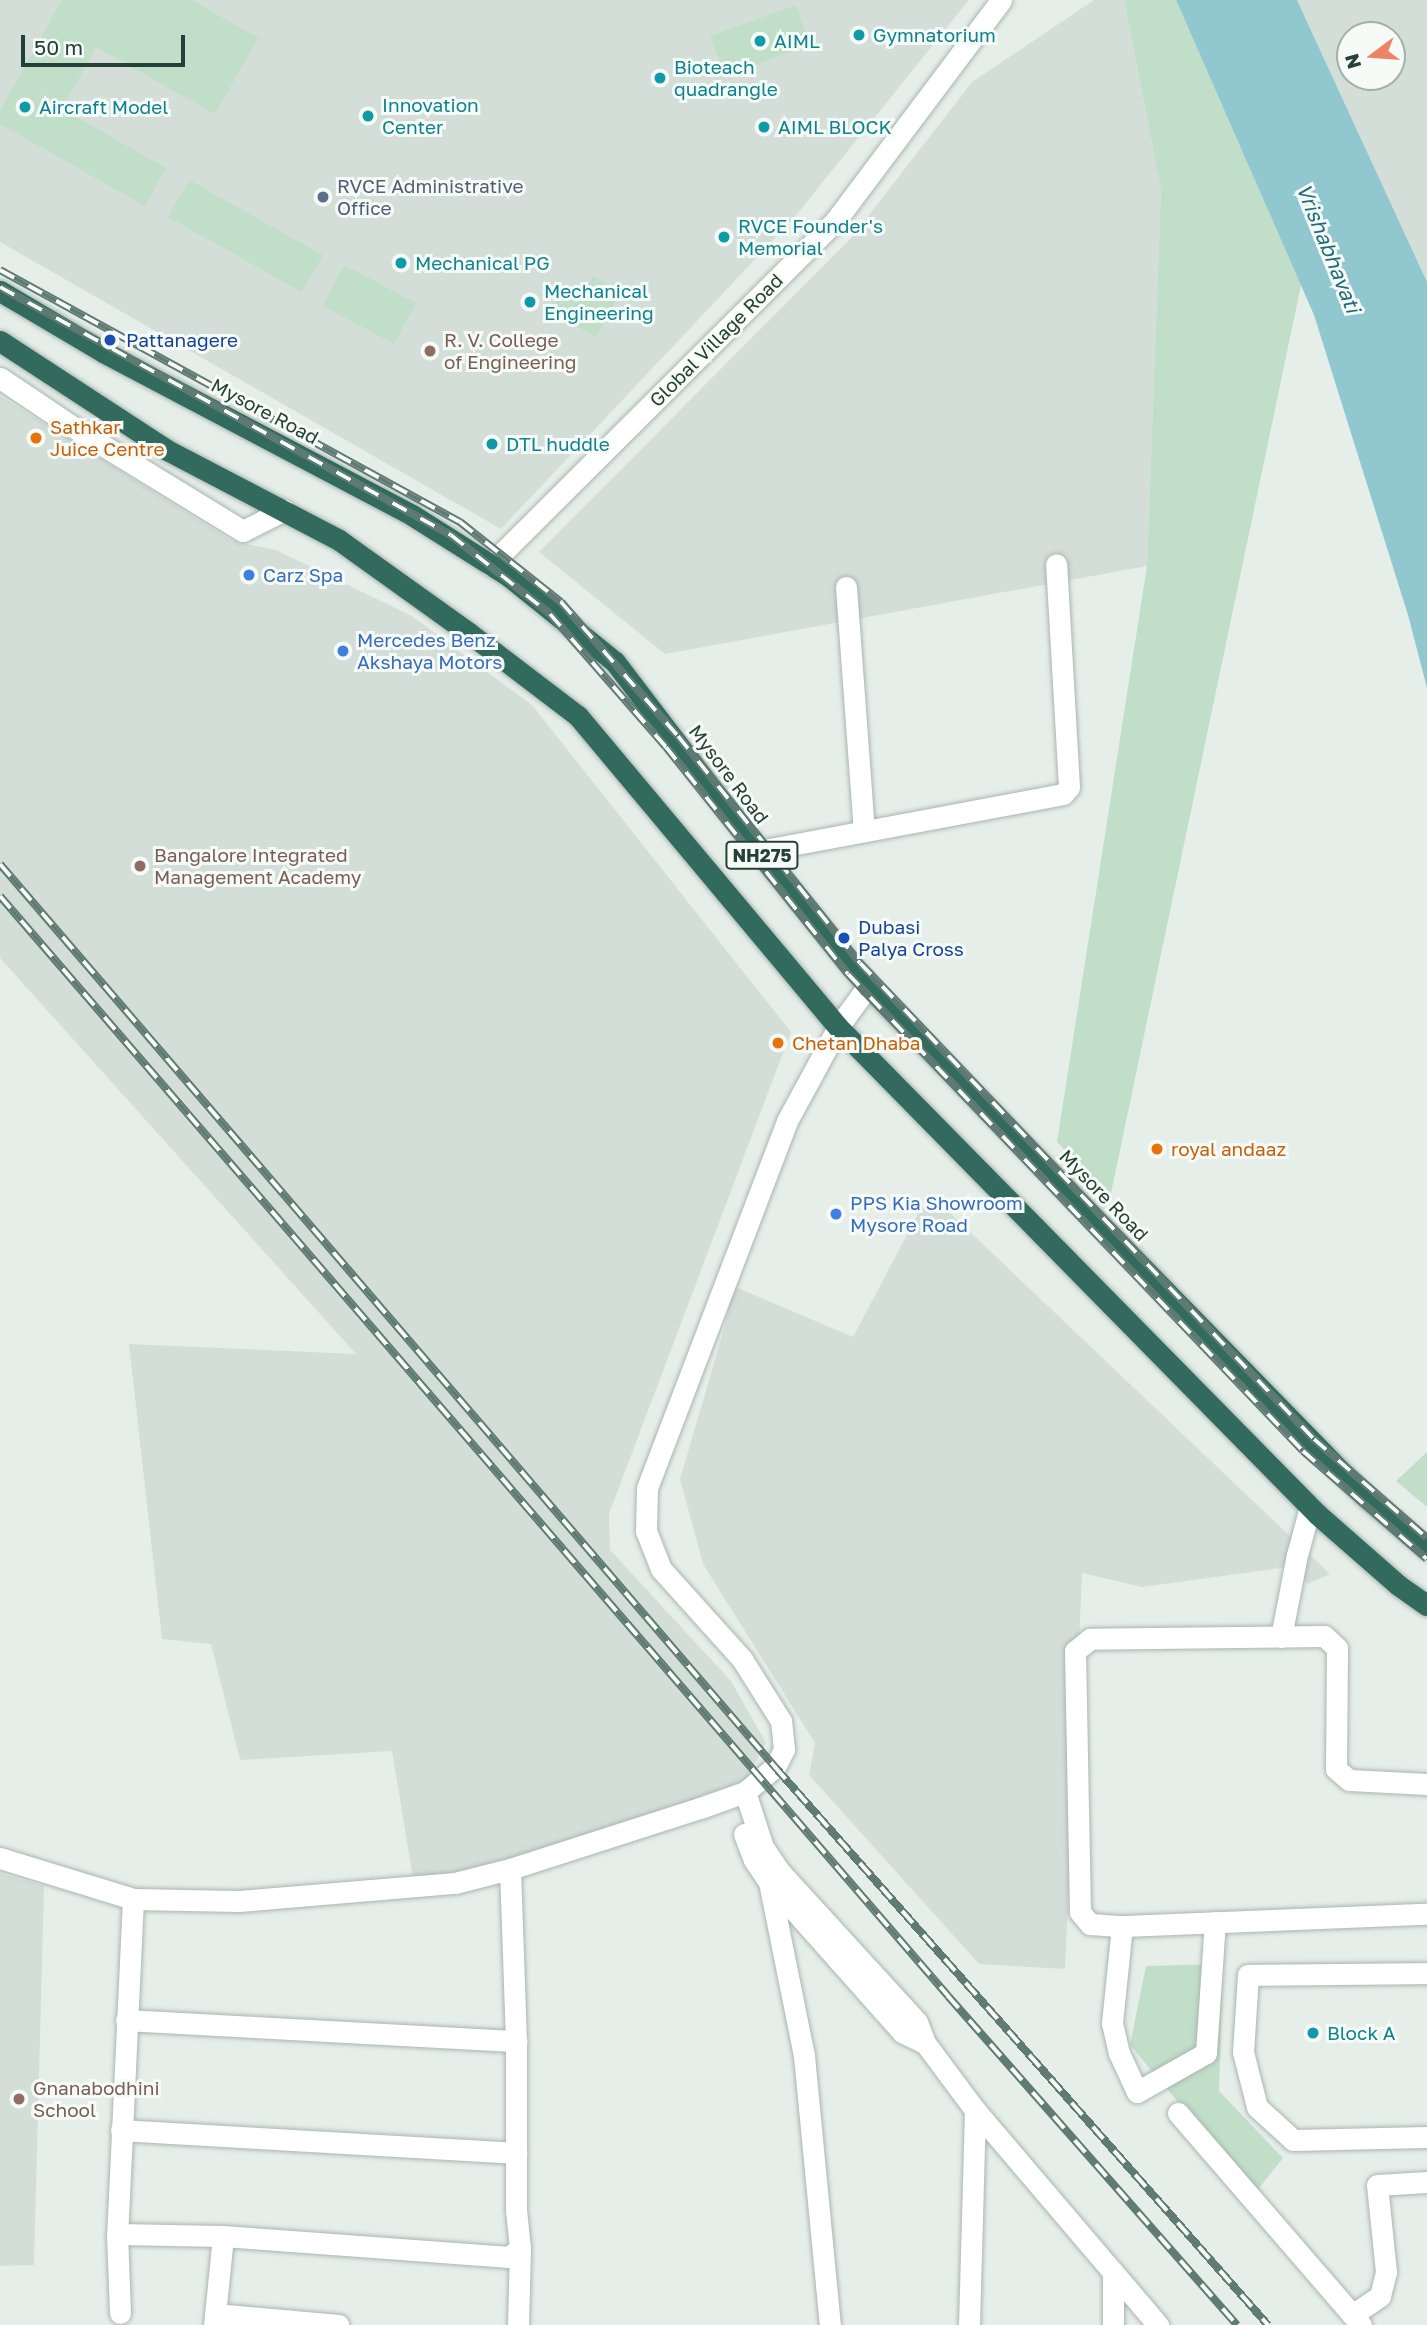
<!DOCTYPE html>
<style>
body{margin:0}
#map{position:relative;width:1427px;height:2325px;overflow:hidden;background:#e6eeea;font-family:"Golos Text",sans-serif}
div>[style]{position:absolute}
.built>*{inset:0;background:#d4ded9}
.green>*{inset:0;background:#c0dec8}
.water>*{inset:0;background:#91c8d0}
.roads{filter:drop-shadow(0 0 2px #a8b6b1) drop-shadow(0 0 2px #a8b6b1)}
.minor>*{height:21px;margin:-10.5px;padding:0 10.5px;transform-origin:10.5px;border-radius:10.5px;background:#fff}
.highway>*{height:21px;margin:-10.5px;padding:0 10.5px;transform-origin:10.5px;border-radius:10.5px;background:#326b5e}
.rail>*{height:8px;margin-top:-4px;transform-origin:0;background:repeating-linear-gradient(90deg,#f7fbf8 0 16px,#607b73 0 32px);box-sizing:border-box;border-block:2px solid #607b73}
.dots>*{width:19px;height:19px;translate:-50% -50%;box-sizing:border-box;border:4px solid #f7fbf8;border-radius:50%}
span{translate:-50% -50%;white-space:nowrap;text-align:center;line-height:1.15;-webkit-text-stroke:6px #f7fbf8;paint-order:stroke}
.shield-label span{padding:2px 5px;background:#f7fbf8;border:2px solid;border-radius:5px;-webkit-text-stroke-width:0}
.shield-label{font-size:18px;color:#254038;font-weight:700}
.culture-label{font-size:19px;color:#0d838f}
.left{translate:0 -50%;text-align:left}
.service-label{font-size:19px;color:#4e5e75}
.transit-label{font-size:19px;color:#164399}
.education-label{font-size:19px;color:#785e54}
.street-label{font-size:19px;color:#254038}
.food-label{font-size:19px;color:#c56008}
.shop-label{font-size:19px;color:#366cbe}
.water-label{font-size:21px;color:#216d7a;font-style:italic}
.north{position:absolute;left:1336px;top:21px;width:70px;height:70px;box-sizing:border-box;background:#f7fbf8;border:2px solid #a3b0ab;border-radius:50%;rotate:254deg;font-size:19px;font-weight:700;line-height:28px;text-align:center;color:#254038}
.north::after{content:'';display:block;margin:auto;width:24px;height:32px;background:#ed8465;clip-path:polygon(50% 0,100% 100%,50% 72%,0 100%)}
.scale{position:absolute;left:21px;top:35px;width:164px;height:32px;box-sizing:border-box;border:4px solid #254038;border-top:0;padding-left:9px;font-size:21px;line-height:24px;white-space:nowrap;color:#254038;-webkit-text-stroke:5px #f7fbf8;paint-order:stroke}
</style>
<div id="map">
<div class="built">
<div style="clip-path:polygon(0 0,969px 0,793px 219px,501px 529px,0 242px)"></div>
<div style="clip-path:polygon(1094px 0,1124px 0,1161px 190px,1147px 566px,665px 654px,539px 552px,852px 237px,972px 82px)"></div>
<div style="clip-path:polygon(evenodd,1297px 0,1427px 0,1427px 282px,1297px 0,1350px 35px,1392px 35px,1392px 77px,1350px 77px,1350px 35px)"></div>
<div style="clip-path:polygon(0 396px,232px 541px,276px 550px,412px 616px,532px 705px,791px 1032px,609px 1514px,610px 1550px,731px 1681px,766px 1743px,741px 1789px,525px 1866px,414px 1884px,392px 1751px,240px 1760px,211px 1644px,162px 1639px,129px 1344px,356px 1354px,0 958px)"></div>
<div style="clip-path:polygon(929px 1193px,1330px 1574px,1307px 1584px,1289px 1567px,1142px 1587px,1082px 1573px,1065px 1969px,979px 1964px,809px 1775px,815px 1743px,703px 1564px,680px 1479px,725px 1326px,733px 1286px,853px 1337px)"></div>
<div style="clip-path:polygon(0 1873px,44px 1886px,34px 2265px,0 2266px)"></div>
</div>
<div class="green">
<div style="clip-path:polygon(62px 0,192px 0,258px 38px,215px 114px,96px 47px,62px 109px,166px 168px,145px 206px,0 124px,0 111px)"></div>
<div style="clip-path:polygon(1124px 0,1176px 0,1301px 285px,1110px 1198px,1057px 1142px,1147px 566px,1161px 190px)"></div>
<div style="clip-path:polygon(796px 5px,810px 45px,725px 76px,710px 36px)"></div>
<div style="clip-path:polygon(189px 180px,323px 255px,302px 292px,168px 217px)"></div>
<div style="clip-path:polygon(344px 265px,416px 303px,394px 344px,323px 306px)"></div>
<div style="clip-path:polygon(593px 276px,621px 292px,596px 337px,549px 311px,564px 284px,582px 294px)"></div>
<div style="clip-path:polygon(1427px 1452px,1427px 1507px,1396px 1481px)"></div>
<div style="clip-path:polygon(1223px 1964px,1219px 2091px,1283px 2158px,1255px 2193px,1130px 2045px,1146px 1966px)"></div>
</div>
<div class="water">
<div style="clip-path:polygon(1176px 0,1297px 0,1427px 282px,1427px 688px,1408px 615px,1314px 315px)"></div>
</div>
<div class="roads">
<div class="minor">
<div style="left:0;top:378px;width:88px;rotate:33.9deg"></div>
<div style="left:73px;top:427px;width:199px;rotate:31.5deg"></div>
<div style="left:243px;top:531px;width:46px;rotate:-27.1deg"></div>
<div style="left:490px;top:565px;width:489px;rotate:-44.9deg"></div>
<div style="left:836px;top:220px;width:275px;rotate:-53.1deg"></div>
<div style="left:846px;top:587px;width:245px;rotate:85.8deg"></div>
<div style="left:759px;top:851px;width:309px;rotate:-10.6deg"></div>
<div style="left:1063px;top:794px;width:9px;rotate:-49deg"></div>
<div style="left:1069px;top:787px;width:223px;rotate:-93.3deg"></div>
<div style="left:1281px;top:1637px;width:84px;rotate:-79deg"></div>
<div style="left:1297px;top:1555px;width:50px;rotate:-74.8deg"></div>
<div style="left:1427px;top:1784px;width:78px;rotate:-177.1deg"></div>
<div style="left:1349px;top:1780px;width:17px;rotate:-140deg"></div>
<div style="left:1336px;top:1769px;width:121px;rotate:-89.5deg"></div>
<div style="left:1337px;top:1648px;width:18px;rotate:-137deg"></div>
<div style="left:1324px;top:1636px;width:234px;rotate:179.3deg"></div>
<div style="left:1090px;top:1639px;width:19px;rotate:141deg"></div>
<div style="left:1075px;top:1651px;width:261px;rotate:88.9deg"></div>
<div style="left:1080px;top:1912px;width:16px;rotate:50deg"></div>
<div style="left:1090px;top:1924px;width:32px;rotate:4deg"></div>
<div style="left:1122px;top:1926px;width:305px;rotate:-2.3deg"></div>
<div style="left:745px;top:1792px;width:58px;rotate:71.9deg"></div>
<div style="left:763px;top:1847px;width:30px;rotate:56deg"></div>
<div style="left:780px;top:1872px;width:203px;rotate:47.6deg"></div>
<div style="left:917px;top:2022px;width:22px;rotate:69deg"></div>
<div style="left:925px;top:2043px;width:84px;rotate:53.3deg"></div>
<div style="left:975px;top:2110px;width:213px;rotate:49.6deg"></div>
<div style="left:1113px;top:2272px;width:53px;rotate:90deg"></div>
<div style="left:744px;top:1834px;width:28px;rotate:69deg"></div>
<div style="left:754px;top:1860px;width:27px;rotate:56deg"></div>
<div style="left:769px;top:1882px;width:200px;rotate:48.4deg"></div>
<div style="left:902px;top:2032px;width:25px;rotate:26deg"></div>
<div style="left:0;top:1858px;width:139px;rotate:17.1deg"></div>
<div style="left:133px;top:1899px;width:106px;rotate:1.1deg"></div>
<div style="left:239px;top:1901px;width:217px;rotate:-4.8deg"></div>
<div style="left:455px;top:1883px;width:57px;rotate:-14.3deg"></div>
<div style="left:510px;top:1869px;width:200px;rotate:-17.8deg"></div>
<div style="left:700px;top:1808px;width:48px;rotate:-19.6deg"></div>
<div style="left:745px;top:1792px;width:39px;rotate:-40deg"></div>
<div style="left:775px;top:1767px;width:20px;rotate:-63deg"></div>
<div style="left:784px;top:1749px;width:28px;rotate:-96deg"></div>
<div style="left:781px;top:1721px;width:73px;rotate:-122.2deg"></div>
<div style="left:742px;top:1659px;width:121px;rotate:-132deg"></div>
<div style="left:661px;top:1569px;width:41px;rotate:-111.5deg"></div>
<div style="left:646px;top:1531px;width:43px;rotate:-88.7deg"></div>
<div style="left:647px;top:1488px;width:393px;rotate:-69.1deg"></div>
<div style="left:787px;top:1121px;width:107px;rotate:-61.5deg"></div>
<div style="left:838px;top:1027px;width:51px;rotate:-53.8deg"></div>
<div style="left:769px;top:1882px;width:177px;rotate:78.6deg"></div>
<div style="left:804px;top:2056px;width:270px;rotate:84.5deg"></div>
<div style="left:133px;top:1899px;width:335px;rotate:92.7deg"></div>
<div style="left:117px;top:2234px;width:106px;rotate:1.1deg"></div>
<div style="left:223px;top:2236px;width:287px;rotate:4.2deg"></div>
<div style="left:509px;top:2257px;width:14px;rotate:-39deg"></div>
<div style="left:520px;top:2248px;width:37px;rotate:-96deg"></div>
<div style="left:516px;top:2211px;width:170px;rotate:-90deg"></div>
<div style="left:516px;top:2041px;width:172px;rotate:-92deg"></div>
<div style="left:1122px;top:1926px;width:98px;rotate:95.9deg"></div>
<div style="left:1112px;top:2023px;width:31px;rotate:77deg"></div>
<div style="left:1119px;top:2053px;width:43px;rotate:65.2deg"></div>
<div style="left:1137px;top:2092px;width:79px;rotate:-29.5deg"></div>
<div style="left:1206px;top:2053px;width:131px;rotate:-86.1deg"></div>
<div style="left:1427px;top:1973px;width:179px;rotate:179.4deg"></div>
<div style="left:1248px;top:1975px;width:77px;rotate:93.7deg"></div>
<div style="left:1243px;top:2052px;width:57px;rotate:75.7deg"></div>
<div style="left:1257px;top:2107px;width:49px;rotate:42.5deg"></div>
<div style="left:1293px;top:2140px;width:134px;rotate:-1.3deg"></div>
<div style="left:126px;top:2020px;width:391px;rotate:3.1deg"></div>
<div style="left:1178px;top:2113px;width:280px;rotate:49.2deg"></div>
<div style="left:121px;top:2130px;width:396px;rotate:3.3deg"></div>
<div style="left:117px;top:2234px;width:79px;rotate:87.8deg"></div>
<div style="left:1113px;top:2272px;width:70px;rotate:49.7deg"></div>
<div style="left:215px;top:2314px;width:124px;rotate:5.1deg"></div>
<div style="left:1352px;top:2315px;width:34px;rotate:-34deg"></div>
<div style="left:1380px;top:2296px;width:25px;rotate:-76deg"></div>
<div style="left:1386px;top:2272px;width:87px;rotate:-95.9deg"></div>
<div style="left:1377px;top:2185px;width:50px;rotate:-3.4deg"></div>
<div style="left:214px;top:2325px;width:89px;rotate:-84.2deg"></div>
<div style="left:518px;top:2325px;width:77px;rotate:-88.5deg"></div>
<div style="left:969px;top:2325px;width:215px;rotate:-88.4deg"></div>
</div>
<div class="highway">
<div style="left:0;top:291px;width:120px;rotate:30.6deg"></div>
<div style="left:103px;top:352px;width:349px;rotate:27.8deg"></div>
<div style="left:412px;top:515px;width:116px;rotate:32.3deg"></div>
<div style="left:510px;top:577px;width:135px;rotate:39deg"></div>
<div style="left:615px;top:662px;width:238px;rotate:52.7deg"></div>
<div style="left:759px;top:851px;width:174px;rotate:51.1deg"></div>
<div style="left:868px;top:986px;width:714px;rotate:45.74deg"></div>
<div style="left:1366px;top:1497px;width:80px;rotate:40.4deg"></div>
<div style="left:0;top:341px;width:199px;rotate:33.1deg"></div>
<div style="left:167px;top:450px;width:194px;rotate:27.6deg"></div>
<div style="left:339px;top:540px;width:160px;rotate:35.6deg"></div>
<div style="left:469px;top:633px;width:137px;rotate:37.3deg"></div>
<div style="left:578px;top:716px;width:405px;rotate:50.1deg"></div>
<div style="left:838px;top:1027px;width:683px;rotate:45.47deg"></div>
<div style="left:1317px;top:1514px;width:108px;rotate:41.2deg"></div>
<div style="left:1398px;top:1585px;width:35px;rotate:35deg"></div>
</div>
</div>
<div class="rail">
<div style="left:0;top:270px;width:525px;rotate:28.72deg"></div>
<div style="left:460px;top:522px;width:129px;rotate:38.4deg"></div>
<div style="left:561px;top:602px;width:178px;rotate:48.9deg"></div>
<div style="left:678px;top:736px;width:291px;rotate:51.3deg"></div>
<div style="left:860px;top:963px;width:658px;rotate:46.36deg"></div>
<div style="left:1314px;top:1439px;width:150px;rotate:41.2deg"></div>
<div style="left:0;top:287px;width:515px;rotate:28.81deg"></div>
<div style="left:451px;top:535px;width:127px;rotate:38.6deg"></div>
<div style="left:550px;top:614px;width:176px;rotate:48.9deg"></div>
<div style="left:666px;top:747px;width:291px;rotate:51.3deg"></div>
<div style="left:848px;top:974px;width:659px;rotate:46.35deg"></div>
<div style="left:1303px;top:1451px;width:164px;rotate:41.1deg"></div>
<div style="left:0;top:864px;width:1190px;rotate:49.36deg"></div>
<div style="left:775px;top:1767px;width:745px;rotate:48.54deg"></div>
<div style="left:0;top:896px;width:1452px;rotate:49.24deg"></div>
<div style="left:948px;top:1996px;width:438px;rotate:48.7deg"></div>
</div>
<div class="dots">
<div style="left:859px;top:35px;background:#0f9aa8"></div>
<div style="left:760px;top:41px;background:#0f9aa8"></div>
<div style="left:660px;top:78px;background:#0f9aa8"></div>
<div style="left:25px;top:107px;background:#0f9aa8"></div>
<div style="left:368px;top:116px;background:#0f9aa8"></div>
<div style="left:764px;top:127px;background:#0f9aa8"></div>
<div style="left:323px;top:197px;background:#5c6f8a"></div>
<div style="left:724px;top:237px;background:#0f9aa8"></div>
<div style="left:401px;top:263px;background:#0f9aa8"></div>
<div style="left:530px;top:302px;background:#0f9aa8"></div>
<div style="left:110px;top:340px;background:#1a4fb4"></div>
<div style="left:430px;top:351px;background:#8d6e63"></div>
<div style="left:36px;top:438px;background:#e8710a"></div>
<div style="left:492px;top:444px;background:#0f9aa8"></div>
<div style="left:249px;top:575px;background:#3f7fe0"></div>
<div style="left:343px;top:651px;background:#3f7fe0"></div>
<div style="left:140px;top:866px;background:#8d6e63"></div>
<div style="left:844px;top:938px;background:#1a4fb4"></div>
<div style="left:778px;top:1043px;background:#e8710a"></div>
<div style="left:1157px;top:1149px;background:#e8710a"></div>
<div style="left:836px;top:1214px;background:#3f7fe0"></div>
<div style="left:1313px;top:2033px;background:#0f9aa8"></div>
<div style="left:19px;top:2099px;background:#8d6e63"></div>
</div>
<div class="shield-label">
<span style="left:762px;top:855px">NH275</span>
</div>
<div class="culture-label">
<span class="left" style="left:873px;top:35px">Gymnatorium</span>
<span class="left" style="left:774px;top:41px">AIML</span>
<span class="left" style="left:674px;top:78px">Bioteach<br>quadrangle</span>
<span class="left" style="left:382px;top:116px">Innovation<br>Center</span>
<span class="left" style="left:39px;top:107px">Aircraft Model</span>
<span class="left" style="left:778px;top:127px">AIML BLOCK</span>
<span class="left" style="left:738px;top:237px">RVCE Founder's<br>Memorial</span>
<span class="left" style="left:415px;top:263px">Mechanical PG</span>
<span class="left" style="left:544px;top:302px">Mechanical<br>Engineering</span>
<span class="left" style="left:506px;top:444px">DTL huddle</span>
<span class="left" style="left:1327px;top:2033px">Block A</span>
</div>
<div class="service-label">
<span class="left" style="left:337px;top:197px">RVCE Administrative<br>Office</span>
</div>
<div class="transit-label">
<span class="left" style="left:126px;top:340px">Pattanagere</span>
<span class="left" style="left:858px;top:938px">Dubasi<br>Palya Cross</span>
</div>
<div class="education-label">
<span class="left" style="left:444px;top:351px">R. V. College<br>of Engineering</span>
<span class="left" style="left:154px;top:866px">Bangalore Integrated<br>Management Academy</span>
<span class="left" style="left:33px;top:2099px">Gnanabodhini<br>School</span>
</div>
<div class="street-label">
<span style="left:716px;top:340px;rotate:-45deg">Global Village Road</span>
<span style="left:265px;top:411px;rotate:28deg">Mysore Road</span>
<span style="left:729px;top:774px;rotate:53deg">Mysore Road</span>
<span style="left:1104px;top:1195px;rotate:46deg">Mysore Road</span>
</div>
<div class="food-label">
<span class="left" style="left:50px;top:438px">Sathkar<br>Juice Centre</span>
<span class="left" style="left:792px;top:1043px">Chetan Dhaba</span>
<span class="left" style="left:1171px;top:1149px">royal andaaz</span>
</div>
<div class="shop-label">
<span class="left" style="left:263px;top:575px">Carz Spa</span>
<span class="left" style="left:357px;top:651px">Mercedes Benz<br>Akshaya Motors</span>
<span class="left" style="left:850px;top:1214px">PPS Kia Showroom<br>Mysore Road</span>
</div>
<div class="water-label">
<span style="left:1329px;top:248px;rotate:68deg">Vrishabhavati</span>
</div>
<div class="north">N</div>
<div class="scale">50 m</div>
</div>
